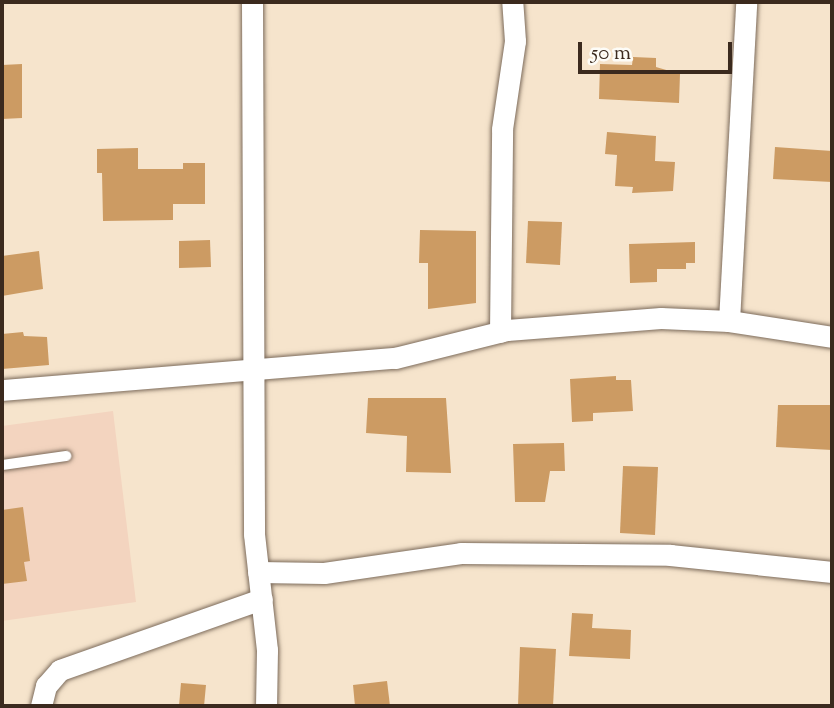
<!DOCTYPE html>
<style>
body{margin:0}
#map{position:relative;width:834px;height:708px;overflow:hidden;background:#f6e4cc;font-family:"Sorts Mill Goudy",serif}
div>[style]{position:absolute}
.built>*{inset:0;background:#f3d4bf}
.building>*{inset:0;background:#cc9b63}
.roads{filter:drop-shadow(0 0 2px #7c6b5b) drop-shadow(0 0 2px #7c6b5b)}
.lane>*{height:10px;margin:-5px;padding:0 5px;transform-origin:5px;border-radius:5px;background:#fff}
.street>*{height:21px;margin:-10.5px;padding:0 10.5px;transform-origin:10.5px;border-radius:10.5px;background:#fff}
span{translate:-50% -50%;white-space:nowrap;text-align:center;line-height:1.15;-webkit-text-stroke:7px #fdfcf7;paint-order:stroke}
.frame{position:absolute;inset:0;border:4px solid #3b2a1e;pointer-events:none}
.scale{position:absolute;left:578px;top:42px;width:154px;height:32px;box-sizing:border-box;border:4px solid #3b2a1e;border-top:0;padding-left:9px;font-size:21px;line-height:24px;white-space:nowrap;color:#3b2a1e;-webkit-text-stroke:5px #fdfcf7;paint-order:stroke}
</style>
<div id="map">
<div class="built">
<div style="clip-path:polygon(113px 411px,136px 602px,2px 621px,2px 426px)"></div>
</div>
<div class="building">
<div style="clip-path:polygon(633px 57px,656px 58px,656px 67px,680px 74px,679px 103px,599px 99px,600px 64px,632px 65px)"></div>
<div style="clip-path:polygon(22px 64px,22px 118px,2px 119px,2px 65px)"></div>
<div style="clip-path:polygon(607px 132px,656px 136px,655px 161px,675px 162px,673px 191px,632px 193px,633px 187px,615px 186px,617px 155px,605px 154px)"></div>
<div style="clip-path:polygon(775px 147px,832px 151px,832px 182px,773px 179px)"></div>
<div style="clip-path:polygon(138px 148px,138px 169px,183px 169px,183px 163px,205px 163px,205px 204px,173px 204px,173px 220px,103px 221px,102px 173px,97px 173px,97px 149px)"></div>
<div style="clip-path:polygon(528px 221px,562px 222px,560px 265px,526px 263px)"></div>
<div style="clip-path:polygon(420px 230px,476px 231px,476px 303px,428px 309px,428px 263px,419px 263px)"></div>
<div style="clip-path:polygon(210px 240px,211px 267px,179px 268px,179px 241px)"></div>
<div style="clip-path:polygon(695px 242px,695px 263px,686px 263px,686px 269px,657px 269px,657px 282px,630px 283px,629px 244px)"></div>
<div style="clip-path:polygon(39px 251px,43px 289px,2px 296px,2px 256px)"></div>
<div style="clip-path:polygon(23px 332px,24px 336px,47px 337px,49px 365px,2px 369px,2px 334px)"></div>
<div style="clip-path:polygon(616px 376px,616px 380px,631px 380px,633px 411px,593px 413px,593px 421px,572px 422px,570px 379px)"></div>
<div style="clip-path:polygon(368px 398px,446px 398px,451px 473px,406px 472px,407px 436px,366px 433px)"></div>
<div style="clip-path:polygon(778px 405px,832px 405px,832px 450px,776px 447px)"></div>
<div style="clip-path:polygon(564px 443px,565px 471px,550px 471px,545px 502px,515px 502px,513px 444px)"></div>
<div style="clip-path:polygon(623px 466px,658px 467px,655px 535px,620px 533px)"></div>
<div style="clip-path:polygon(23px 507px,30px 561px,24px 562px,27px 581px,2px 584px,2px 510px)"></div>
<div style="clip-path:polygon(572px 613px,593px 614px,592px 628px,631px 630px,630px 659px,569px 656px)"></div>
<div style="clip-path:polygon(520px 647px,556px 649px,553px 706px,518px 706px)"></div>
<div style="clip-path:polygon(387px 681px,390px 706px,355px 706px,353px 685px)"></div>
<div style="clip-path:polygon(181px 683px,206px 685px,204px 706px,179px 706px)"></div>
</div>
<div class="roads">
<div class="lane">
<div style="left:2px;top:465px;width:65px;rotate:-8deg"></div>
</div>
<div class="street">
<div style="left:252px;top:2px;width:532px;rotate:89.78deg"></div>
<div style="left:254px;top:534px;width:117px;rotate:83.6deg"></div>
<div style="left:267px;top:650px;width:56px;rotate:91deg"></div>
<div style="left:729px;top:321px;width:319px;rotate:-86.9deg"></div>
<div style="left:500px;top:332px;width:203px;rotate:-89.4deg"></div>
<div style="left:502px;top:129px;width:89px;rotate:-81.6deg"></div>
<div style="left:515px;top:41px;width:39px;rotate:-94deg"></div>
<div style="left:2px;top:390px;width:394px;rotate:-4.7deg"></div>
<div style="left:395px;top:358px;width:115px;rotate:-14deg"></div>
<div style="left:507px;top:330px;width:154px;rotate:-4.5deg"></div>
<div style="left:661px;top:318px;width:68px;rotate:2.5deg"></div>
<div style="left:729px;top:321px;width:104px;rotate:8.8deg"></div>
<div style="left:258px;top:572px;width:66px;rotate:0.9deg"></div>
<div style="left:324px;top:573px;width:138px;rotate:-8.3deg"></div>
<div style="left:461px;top:553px;width:209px;rotate:0.5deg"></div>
<div style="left:670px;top:555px;width:163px;rotate:6deg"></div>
<div style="left:41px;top:706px;width:21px;rotate:-76deg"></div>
<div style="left:46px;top:686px;width:21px;rotate:-49deg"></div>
<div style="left:60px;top:670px;width:214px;rotate:-19.4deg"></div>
</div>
</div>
<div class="frame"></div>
<div class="scale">50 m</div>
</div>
